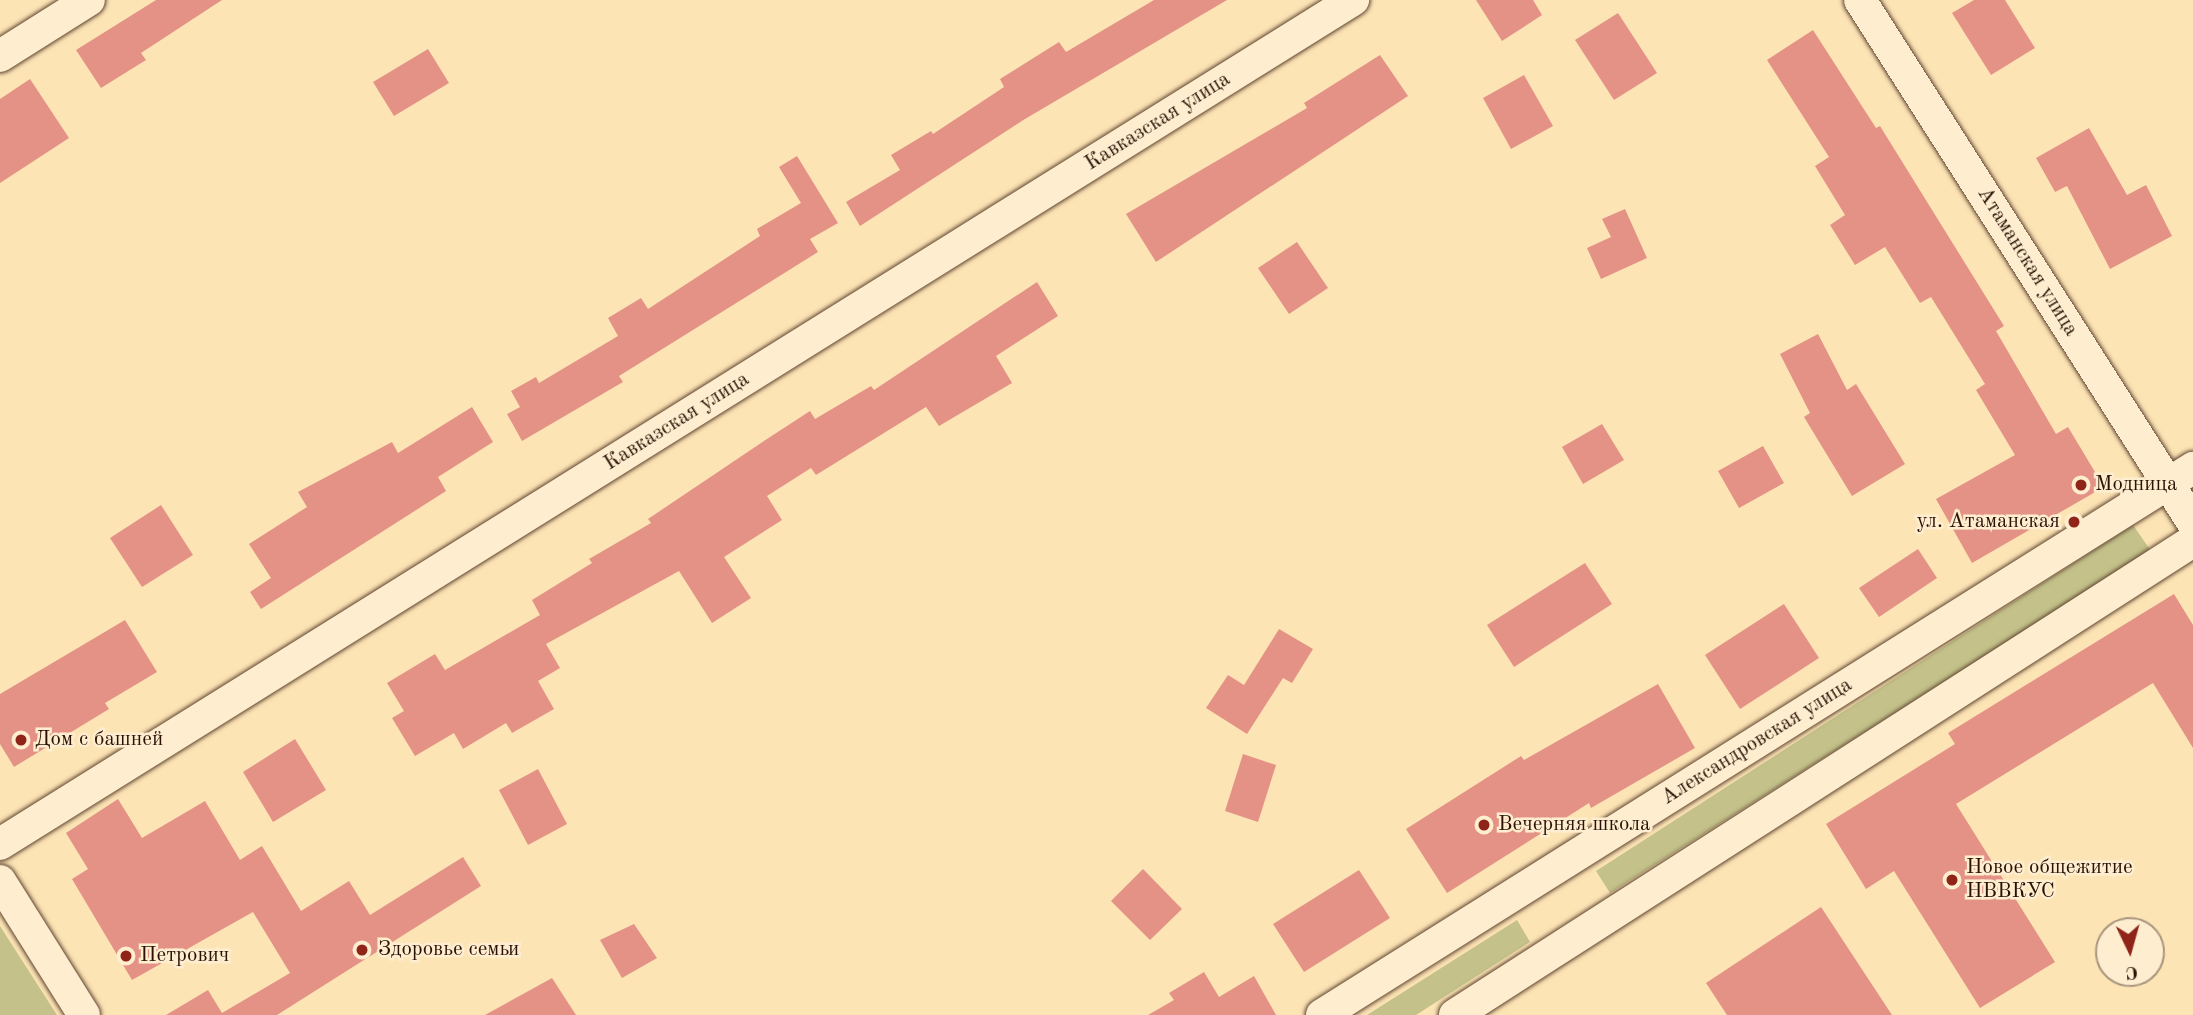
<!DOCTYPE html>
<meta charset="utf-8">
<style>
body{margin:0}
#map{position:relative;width:2193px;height:1015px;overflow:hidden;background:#fde4b5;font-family:"Old Standard TT",serif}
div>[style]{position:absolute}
.green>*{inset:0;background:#c4c28a}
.building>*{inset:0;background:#e49286}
.roads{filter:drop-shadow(0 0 2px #5f4531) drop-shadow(0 0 2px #5f4531)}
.minor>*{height:32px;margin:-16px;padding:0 16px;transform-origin:16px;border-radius:16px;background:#feedcf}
.dots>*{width:19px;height:19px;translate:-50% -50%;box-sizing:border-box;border:4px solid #feedcf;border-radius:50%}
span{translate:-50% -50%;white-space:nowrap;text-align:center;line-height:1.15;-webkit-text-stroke:5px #feedcf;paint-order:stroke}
.street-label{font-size:21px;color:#2a1005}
.poi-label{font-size:21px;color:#2a1005}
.left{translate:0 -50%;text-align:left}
.right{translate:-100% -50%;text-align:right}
.north{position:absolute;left:2095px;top:917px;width:70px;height:70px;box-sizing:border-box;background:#feedcf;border:2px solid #a9957e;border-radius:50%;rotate:175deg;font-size:19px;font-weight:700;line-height:28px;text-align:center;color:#2a1005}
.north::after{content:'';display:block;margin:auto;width:24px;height:32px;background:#8f2418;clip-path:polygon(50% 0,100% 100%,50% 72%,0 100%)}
</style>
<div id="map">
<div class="green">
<div style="clip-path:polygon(2133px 525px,2151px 551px,1610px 893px,1596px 871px)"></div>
<div style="clip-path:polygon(1517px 920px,1530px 942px,1416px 1015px,1367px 1015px)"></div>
<div style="clip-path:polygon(0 926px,57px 1015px,0 1015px)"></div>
</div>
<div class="building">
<div style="clip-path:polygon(156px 0,222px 0,141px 53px,146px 60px,101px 88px,76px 50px)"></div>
<div style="clip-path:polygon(1154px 0,1227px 0,1025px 119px,860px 226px,846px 202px,900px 170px,891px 155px,931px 131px,933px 134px,1004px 87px,1000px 79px,1059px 42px,1066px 52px)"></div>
<div style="clip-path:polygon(1476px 0,1533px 0,1542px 15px,1502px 41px)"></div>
<div style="clip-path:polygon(1974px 0,2005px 0,2035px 48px,1991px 75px,1952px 13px)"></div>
<div style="clip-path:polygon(1618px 13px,1657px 73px,1614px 100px,1575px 40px)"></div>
<div style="clip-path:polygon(1813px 30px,1876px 128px,1880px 126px,2004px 326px,1996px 331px,2056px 434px,2068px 427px,2104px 487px,1972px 563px,1936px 499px,2015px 455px,1976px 390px,1985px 384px,1931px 297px,1920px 303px,1885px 247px,1855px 265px,1830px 225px,1845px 215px,1815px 166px,1829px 157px,1767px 60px)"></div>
<div style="clip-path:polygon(428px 49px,449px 83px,394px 116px,373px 82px)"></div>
<div style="clip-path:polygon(1380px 55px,1408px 96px,1156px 262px,1126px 214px,1307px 108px,1304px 103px)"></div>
<div style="clip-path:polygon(1524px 75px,1553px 126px,1511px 149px,1483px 98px)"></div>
<div style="clip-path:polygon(30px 79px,69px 138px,0 183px,0 99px)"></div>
<div style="clip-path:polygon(2089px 128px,2127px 195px,2146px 185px,2172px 236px,2110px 269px,2067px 186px,2055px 192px,2036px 158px)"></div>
<div style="clip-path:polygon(797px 156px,838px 223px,810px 239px,818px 252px,619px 376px,623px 382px,522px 441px,507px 414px,520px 407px,511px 391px,536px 377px,539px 383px,618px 336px,608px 318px,641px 298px,648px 309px,760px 236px,757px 229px,801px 203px,779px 167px)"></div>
<div style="clip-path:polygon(1625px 209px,1647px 258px,1601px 279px,1587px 248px,1611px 237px,1602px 219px)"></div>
<div style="clip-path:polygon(1297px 242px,1328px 288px,1289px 314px,1258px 268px)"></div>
<div style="clip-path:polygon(1037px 282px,1058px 316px,996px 356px,1012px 383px,939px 426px,926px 407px,816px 475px,811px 468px,767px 496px,782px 520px,724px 557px,751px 598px,712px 623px,679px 571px,546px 644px,560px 668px,538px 681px,554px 709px,512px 733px,506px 723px,463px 749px,454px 733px,415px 756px,392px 718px,404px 711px,387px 683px,435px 654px,445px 670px,540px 615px,532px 600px,592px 563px,589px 559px,651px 523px,648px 519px,761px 443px,810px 411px,815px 419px,871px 386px,874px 390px)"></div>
<div style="clip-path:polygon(1818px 334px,1847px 390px,1856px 384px,1905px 464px,1852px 496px,1804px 417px,1810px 413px,1780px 354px)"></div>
<div style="clip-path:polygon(472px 407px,493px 442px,438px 477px,446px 491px,261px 609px,250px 592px,271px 578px,249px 544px,307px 507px,298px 492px,392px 442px,398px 453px)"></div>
<div style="clip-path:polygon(1602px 424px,1624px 460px,1583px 484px,1562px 447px)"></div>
<div style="clip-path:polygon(1763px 446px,1784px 483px,1739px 508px,1718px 471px)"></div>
<div style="clip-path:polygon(161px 505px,193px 555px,142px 587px,110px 538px)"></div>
<div style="clip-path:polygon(1918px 549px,1937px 578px,1879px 617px,1859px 588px)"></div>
<div style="clip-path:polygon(1585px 563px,1612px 604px,1514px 667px,1487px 625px)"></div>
<div style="clip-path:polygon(2174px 594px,2193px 625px,2193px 748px,2153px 683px,1956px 804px,2055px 962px,1980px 1008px,1894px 871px,1866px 889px,1826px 824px,1955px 744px,1948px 733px)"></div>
<div style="clip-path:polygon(1784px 604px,1819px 658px,1740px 709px,1705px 655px)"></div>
<div style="clip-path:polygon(125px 620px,157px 672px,105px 703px,109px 709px,14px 767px,0 744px,0 694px)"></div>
<div style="clip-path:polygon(1279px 629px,1313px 649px,1292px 683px,1283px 678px,1247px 734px,1206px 708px,1228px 675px,1244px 685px)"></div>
<div style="clip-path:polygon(1658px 684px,1695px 748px,1591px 808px,1589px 803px,1447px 893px,1406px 829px,1521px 756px,1524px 760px)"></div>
<div style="clip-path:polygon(295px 739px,326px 790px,273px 822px,243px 772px)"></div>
<div style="clip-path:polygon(1243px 754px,1276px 765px,1258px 822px,1225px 811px)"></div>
<div style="clip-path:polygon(538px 769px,567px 824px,528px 845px,499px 790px)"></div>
<div style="clip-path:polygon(118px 799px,142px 838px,205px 801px,240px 860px,262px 846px,301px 911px,349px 881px,370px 915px,463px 857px,481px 886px,277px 1015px,166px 1015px,208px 990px,222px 1013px,290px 973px,253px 912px,132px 980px,72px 879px,88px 869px,66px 833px)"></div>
<div style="clip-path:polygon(1143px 869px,1182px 909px,1150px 940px,1111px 901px)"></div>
<div style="clip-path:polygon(1359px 870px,1390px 918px,1304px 972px,1273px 924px)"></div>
<div style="clip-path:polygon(1821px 907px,1892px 1015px,1727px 1015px,1706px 983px)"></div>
<div style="clip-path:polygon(634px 924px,657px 958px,622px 978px,600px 940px)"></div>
<div style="clip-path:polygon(1204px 972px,1219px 997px,1254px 976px,1276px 1015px,1148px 1015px,1174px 1000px,1169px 993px)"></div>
<div style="clip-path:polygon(552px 978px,576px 1015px,485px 1015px)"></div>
</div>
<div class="roads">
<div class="minor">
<div style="left:1860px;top:0;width:620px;rotate:57.51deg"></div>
<div style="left:0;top:56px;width:105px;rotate:-32.2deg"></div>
<div style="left:0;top:844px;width:1595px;rotate:-31.96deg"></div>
<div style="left:0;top:881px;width:158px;rotate:57.9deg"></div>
<div style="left:1322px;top:1015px;width:1029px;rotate:-32.13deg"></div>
<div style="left:1455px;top:1015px;width:877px;rotate:-32.71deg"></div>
</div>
</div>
<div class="dots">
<div style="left:2081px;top:485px;background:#8f2418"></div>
<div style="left:2074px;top:522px;background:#8f2418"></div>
<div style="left:21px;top:740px;background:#8f2418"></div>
<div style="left:1484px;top:825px;background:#8f2418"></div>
<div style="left:1952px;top:880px;background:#8f2418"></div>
<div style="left:362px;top:950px;background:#8f2418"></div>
<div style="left:126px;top:956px;background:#8f2418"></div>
</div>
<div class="street-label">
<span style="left:1158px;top:122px;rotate:-32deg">Кавказская улица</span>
<span style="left:2027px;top:262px;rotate:58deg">Атаманская улица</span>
<span style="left:677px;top:422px;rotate:-32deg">Кавказская улица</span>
<span style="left:1757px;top:742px;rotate:-32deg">Александровская улица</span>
</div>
<div class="poi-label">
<span class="left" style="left:2095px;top:485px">Модница</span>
<span class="right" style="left:2060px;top:522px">ул. Атаманская</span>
<span class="left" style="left:35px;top:740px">Дом с башней</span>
<span class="left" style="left:1498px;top:825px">Вечерняя школа</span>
<span class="left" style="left:1966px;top:880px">Новое общежитие<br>НВВКУС</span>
<span class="left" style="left:378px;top:950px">Здоровье семьи</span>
<span class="left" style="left:140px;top:956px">Петрович</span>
</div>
<div class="north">С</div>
</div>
